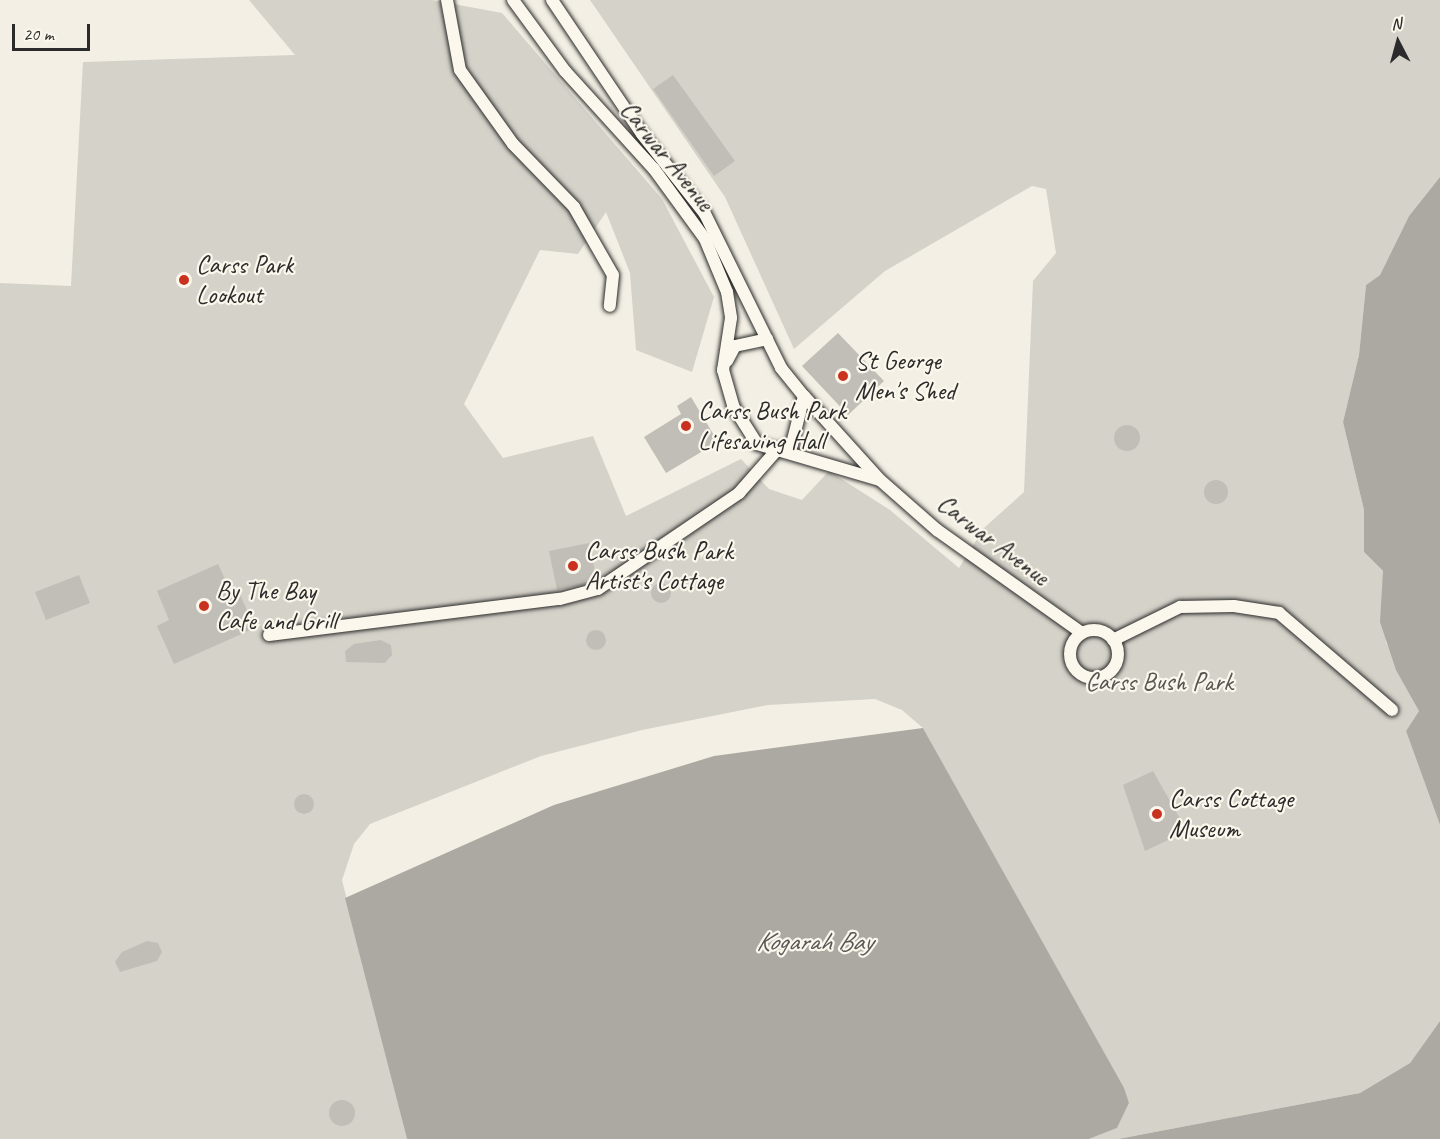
<!DOCTYPE html>
<style>
body{margin:0}
#map{position:relative;width:1440px;height:1139px;overflow:hidden;background:#f3efe4;font-family:Caveat,sans-serif}
div>[style]{position:absolute}
.green>*{inset:0;background:#d5d2c9}
.water>*{inset:0;background:#aca9a2}
.building>*{inset:0;background:#c0beb6}
.round{border-radius:50%}
.roads{filter:drop-shadow(0 0 2px #2b2b2b) drop-shadow(0 0 2px #2b2b2b)}
.service>*{height:12px;margin:-6px;padding:0 6px;transform-origin:6px;border-radius:6px;background:#fbf7ec}
.service>.ring{margin:-6px;padding:0;box-sizing:content-box;background:none;border:12px solid #fbf7ec;border-radius:50%}
.dots>*{width:16px;height:16px;translate:-50% -50%;box-sizing:border-box;border:3px solid #fbf7ec;border-radius:50%}
span{translate:-50% -50%;white-space:nowrap;text-align:center;line-height:1.15;-webkit-text-stroke:4.5px #fbf7ec;paint-order:stroke}
.street-label{font-size:26px;color:#2b2b2b}
.poi-label{font-size:26px;color:#2b2b2b}
.left{translate:0 -50%;text-align:left}
.park-label{font-size:26px;color:#565552}
.water-label{font-size:27px;color:#585755;font-style:italic}
.north{position:absolute;left:1368px;top:12px;width:60px;height:60px;-webkit-text-stroke:4px #fbf7ec;paint-order:stroke;rotate:354deg;font-size:16px;font-weight:700;line-height:24px;text-align:center;color:#2b2b2b}
.north::after{content:'';display:block;margin:auto;width:21px;height:27px;background:#2b2b2b;clip-path:polygon(50% 0,100% 100%,50% 72%,0 100%)}
.scale{position:absolute;left:12px;top:24px;width:78px;height:27px;box-sizing:border-box;border:3px solid #2b2b2b;border-top:0;padding-left:8px;font-size:18px;line-height:21px;white-space:nowrap;color:#2b2b2b;-webkit-text-stroke:4px #fbf7ec;paint-order:stroke}
</style>
<div id="map">
<div class="green">
<div style="clip-path:polygon(249px 0,432px 0,502px 13px,662px 199px,714px 297px,692px 372px,636px 350px,630px 273px,606px 212px,578px 254px,540px 250px,464px 404px,503px 458px,593px 436px,626px 516px,741px 459px,769px 489px,802px 500px,829px 471px,890px 510px,959px 568px,984px 528px,1024px 492px,1033px 281px,1056px 253px,1046px 189px,1032px 186px,885px 271px,794px 349px,725px 197px,590px 0,1440px 0,1440px 177px,1409px 216px,1380px 275px,1366px 285px,1359px 355px,1343px 422px,1364px 510px,1364px 552px,1383px 571px,1386px 642px,1419px 711px,1406px 731px,1440px 825px,1440px 1021px,1410px 1063px,1360px 1093px,1118px 1139px,1089px 1139px,1117px 1128px,1129px 1103px,923px 728px,902px 710px,875px 699px,768px 705px,642px 730px,541px 756px,370px 824px,354px 844px,342px 880px,407px 1139px,0 1139px,0 283px,71px 286px,83px 62px,295px 55px)"></div>
</div>
<div class="water">
<div style="clip-path:polygon(1440px 177px,1440px 825px,1406px 731px,1419px 711px,1396px 670px,1380px 622px,1383px 571px,1364px 552px,1364px 510px,1343px 422px,1359px 355px,1366px 285px,1380px 275px,1409px 216px)"></div>
<div style="clip-path:polygon(923px 728px,1124px 1088px,1129px 1103px,1117px 1128px,1089px 1139px,407px 1139px,345px 898px,554px 805px,714px 756px)"></div>
<div style="clip-path:polygon(1440px 1021px,1440px 1139px,1118px 1139px,1360px 1093px,1410px 1063px)"></div>
</div>
<div class="building">
<div style="clip-path:polygon(673px 75px,735px 161px,714px 176px,653px 89px)"></div>
<div style="clip-path:polygon(838px 333px,884px 381px,848px 415px,802px 366px)"></div>
<div style="clip-path:polygon(691px 397px,718px 442px,666px 473px,644px 437px,681px 414px,677px 406px)"></div>
<div class="round" style="left:1114px;top:425px;width:26px;height:26px"></div>
<div class="round" style="left:1204px;top:480px;width:24px;height:24px"></div>
<div style="clip-path:polygon(589px 543px,597px 582px,557px 590px,549px 551px)"></div>
<div style="clip-path:polygon(218px 564px,230px 590px,237px 588px,255px 628px,174px 664px,157px 626px,169px 620px,157px 591px)"></div>
<div style="clip-path:polygon(79px 575px,90px 603px,46px 620px,35px 592px)"></div>
<div class="round" style="left:651px;top:583px;width:20px;height:20px"></div>
<div class="round" style="left:586px;top:630px;width:20px;height:20px"></div>
<div style="clip-path:polygon(381px 640px,391px 645px,392px 655px,385px 663px,346px 662px,345px 651px,354px 644px)"></div>
<div style="clip-path:polygon(1153px 771px,1187px 831px,1145px 851px,1123px 785px)"></div>
<div class="round" style="left:294px;top:794px;width:20px;height:20px"></div>
<div style="clip-path:polygon(147px 941px,158px 943px,162px 952px,157px 961px,120px 972px,115px 962px,122px 952px)"></div>
<div class="round" style="left:329px;top:1100px;width:26px;height:26px"></div>
</div>
<div class="roads">
<div class="service">
<div style="left:447px;top:0;width:71px;rotate:79.5deg"></div>
<div style="left:460px;top:70px;width:91px;rotate:54.4deg"></div>
<div style="left:513px;top:144px;width:88px;rotate:45.9deg"></div>
<div style="left:574px;top:207px;width:78px;rotate:60.2deg"></div>
<div style="left:613px;top:275px;width:31px;rotate:96deg"></div>
<div style="left:513px;top:0;width:88px;rotate:53.8deg"></div>
<div style="left:565px;top:71px;width:132px;rotate:47.8deg"></div>
<div style="left:654px;top:169px;width:87px;rotate:53.9deg"></div>
<div style="left:705px;top:239px;width:57px;rotate:67.5deg"></div>
<div style="left:727px;top:292px;width:26px;rotate:81deg"></div>
<div style="left:731px;top:318px;width:53px;rotate:98.7deg"></div>
<div style="left:723px;top:370px;width:37px;rotate:74deg"></div>
<div style="left:733px;top:406px;width:45px;rotate:57.7deg"></div>
<div style="left:757px;top:444px;width:127px;rotate:16.4deg"></div>
<div style="left:552px;top:0;width:161px;rotate:56.1deg"></div>
<div style="left:642px;top:134px;width:102px;rotate:51.8deg"></div>
<div style="left:705px;top:214px;width:172px;rotate:63.7deg"></div>
<div style="left:781px;top:368px;width:36px;rotate:51deg"></div>
<div style="left:804px;top:396px;width:113px;rotate:47.9deg"></div>
<div style="left:880px;top:480px;width:76px;rotate:41.3deg"></div>
<div style="left:937px;top:530px;width:178px;rotate:35.4deg"></div>
<div style="left:727px;top:361px;width:17px;rotate:-62deg"></div>
<div style="left:735px;top:346px;width:33px;rotate:-12deg"></div>
<div class="ring" style="left:1070px;top:630px;width:36px;height:36px"></div>
<div style="left:269px;top:635px;width:293px;rotate:-7.1deg"></div>
<div style="left:560px;top:599px;width:39px;rotate:-15deg"></div>
<div style="left:598px;top:589px;width:171px;rotate:-34.2deg"></div>
<div style="left:739px;top:493px;width:55px;rotate:-48.7deg"></div>
<div style="left:775px;top:452px;width:19px;rotate:-25deg"></div>
<div style="left:792px;top:444px;width:49px;rotate:-76deg"></div>
<div style="left:1113px;top:640px;width:75px;rotate:-26.2deg"></div>
<div style="left:1180px;top:607px;width:54px;rotate:-1.1deg"></div>
<div style="left:1234px;top:606px;width:46px;rotate:8.8deg"></div>
<div style="left:1279px;top:613px;width:149px;rotate:40.6deg"></div>
</div>
</div>
<div class="dots">
<div style="left:184px;top:280px;background:#c8321e"></div>
<div style="left:843px;top:376px;background:#c8321e"></div>
<div style="left:686px;top:426px;background:#c8321e"></div>
<div style="left:573px;top:566px;background:#c8321e"></div>
<div style="left:204px;top:606px;background:#c8321e"></div>
<div style="left:1157px;top:814px;background:#c8321e"></div>
</div>
<div class="street-label">
<span style="left:667px;top:156px;rotate:51deg">Carwar Avenue</span>
<span style="left:993px;top:540px;rotate:37deg">Carwar Avenue</span>
</div>
<div class="poi-label">
<span class="left" style="left:196px;top:280px">Carss Park<br>Lookout</span>
<span class="left" style="left:855px;top:376px">St George<br>Men's Shed</span>
<span class="left" style="left:698px;top:426px">Carss Bush Park<br>Lifesaving Hall</span>
<span class="left" style="left:585px;top:566px">Carss Bush Park<br>Artist's Cottage</span>
<span class="left" style="left:216px;top:606px">By The Bay<br>Cafe and Grill</span>
<span class="left" style="left:1169px;top:814px">Carss Cottage<br>Museum</span>
</div>
<div class="park-label">
<span style="left:1159px;top:682px">Carss Bush Park</span>
</div>
<div class="water-label">
<span style="left:814px;top:942px">Kogarah Bay</span>
</div>
<div class="north">N</div>
<div class="scale">20 m</div>
</div>
